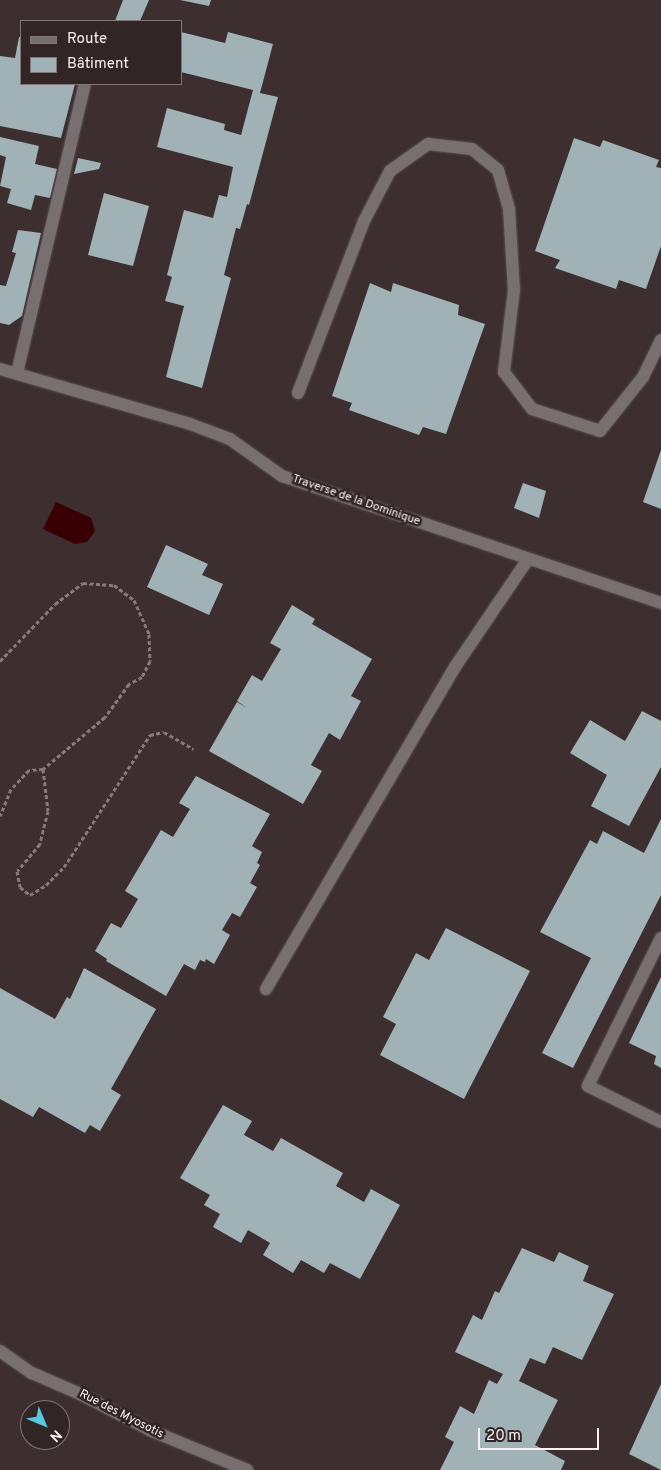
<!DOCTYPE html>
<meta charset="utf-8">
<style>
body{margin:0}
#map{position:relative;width:661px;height:1470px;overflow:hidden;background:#3d2f2f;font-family:Overpass,sans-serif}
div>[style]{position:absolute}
.water>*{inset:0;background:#380005}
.building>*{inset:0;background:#a1b2b6}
.path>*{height:3px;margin-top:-1.5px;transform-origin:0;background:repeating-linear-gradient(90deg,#867a7a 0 4px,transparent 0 6.5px)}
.roads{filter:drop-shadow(0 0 1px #5b4e4e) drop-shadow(0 0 1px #5b4e4e)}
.lane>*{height:12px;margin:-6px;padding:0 6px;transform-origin:6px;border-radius:6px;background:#787070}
.street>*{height:12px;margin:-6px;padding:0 6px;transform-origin:6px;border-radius:6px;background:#787070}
span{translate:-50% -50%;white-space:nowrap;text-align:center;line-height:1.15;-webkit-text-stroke:5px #322525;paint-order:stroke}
.street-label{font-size:12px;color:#f9f0ef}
.legend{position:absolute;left:20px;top:20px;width:162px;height:65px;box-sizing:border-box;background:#322525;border:1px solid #827676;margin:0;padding:6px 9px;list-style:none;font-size:15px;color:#f9f0ef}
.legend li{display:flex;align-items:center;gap:10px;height:25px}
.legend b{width:25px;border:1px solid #827676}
.north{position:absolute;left:20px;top:1400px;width:50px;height:50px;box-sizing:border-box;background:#322525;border:1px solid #827676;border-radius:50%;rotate:135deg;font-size:14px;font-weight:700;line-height:20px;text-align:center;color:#f9f0ef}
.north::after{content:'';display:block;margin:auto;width:18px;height:22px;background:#56c9e0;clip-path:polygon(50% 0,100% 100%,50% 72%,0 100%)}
.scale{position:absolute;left:478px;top:1428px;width:121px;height:22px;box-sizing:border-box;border:2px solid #f9f0ef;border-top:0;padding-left:6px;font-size:15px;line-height:18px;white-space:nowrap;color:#f9f0ef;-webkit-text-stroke:4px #322525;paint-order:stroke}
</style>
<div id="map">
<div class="water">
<div style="clip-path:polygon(56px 502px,91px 518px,95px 531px,87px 542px,75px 544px,43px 529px)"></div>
</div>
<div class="building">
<div style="clip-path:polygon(123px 0,149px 0,140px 21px,115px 21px)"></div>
<div style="clip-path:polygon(180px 0,211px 0,209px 6px)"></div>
<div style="clip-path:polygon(181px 32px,225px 43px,228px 32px,273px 44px,260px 93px,278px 97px,249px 205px,247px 204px,240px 229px,236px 228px,224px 275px,231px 278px,202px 388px,166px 377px,184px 306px,165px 301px,172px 277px,167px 275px,184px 210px,213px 218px,219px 195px,227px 197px,233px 167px,157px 147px,167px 108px,225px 124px,224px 130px,241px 135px,253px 90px,181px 72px)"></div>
<div style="clip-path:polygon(19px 37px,21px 37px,21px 84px,75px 84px,61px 138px,0 126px,0 56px,15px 58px)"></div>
<div style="clip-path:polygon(0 137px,39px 146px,35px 164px,57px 169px,50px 198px,35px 195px,31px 210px,7px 203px,11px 189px,0 186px,6px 157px,0 155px)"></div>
<div style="clip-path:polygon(574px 138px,600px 147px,603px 140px,659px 160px,656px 167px,661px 168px,661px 246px,646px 289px,619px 280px,616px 289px,555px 268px,560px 260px,535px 251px)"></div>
<div style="clip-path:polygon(78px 158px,101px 163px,99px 169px,74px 174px)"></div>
<div style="clip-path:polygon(104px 193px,149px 206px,133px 266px,88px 255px)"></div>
<div style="clip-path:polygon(18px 230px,41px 233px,22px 316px,9px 325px,0 323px,0 285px,6px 286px,16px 253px,12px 252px)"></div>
<div style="clip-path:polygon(370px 283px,391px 292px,393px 283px,459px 305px,458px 315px,485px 324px,446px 434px,423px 427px,419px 435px,349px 410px,352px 403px,332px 396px)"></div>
<div style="clip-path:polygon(661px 450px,661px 509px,643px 502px)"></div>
<div style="clip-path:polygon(523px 483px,546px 491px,539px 518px,514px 508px)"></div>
<div style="clip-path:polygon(166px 545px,208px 564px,202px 575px,223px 584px,209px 615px,147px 587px)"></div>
<div style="clip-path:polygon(292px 605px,315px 619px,312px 624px,372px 659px,351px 696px,361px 701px,340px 740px,329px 733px,311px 765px,322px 771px,303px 804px,209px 751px,237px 702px,247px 708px,237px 701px,252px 675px,262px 681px,281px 649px,270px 643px)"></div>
<div style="clip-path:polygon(642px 711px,661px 721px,661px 767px,629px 826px,591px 806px,607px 775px,570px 753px,590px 720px,625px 741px)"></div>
<div style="clip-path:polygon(196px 776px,270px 814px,252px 846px,262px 852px,257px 863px,260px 865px,250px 883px,257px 887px,240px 917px,232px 913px,222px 930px,230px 935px,214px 964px,206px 959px,205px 962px,200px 960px,195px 970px,184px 964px,166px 996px,106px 961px,107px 959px,95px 951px,111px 923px,121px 928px,138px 899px,125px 891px,161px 830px,173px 837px,190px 809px,179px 803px)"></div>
<div style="clip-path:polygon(661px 819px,661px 895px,573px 1068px,542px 1053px,591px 958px,540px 932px,590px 840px,597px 844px,603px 831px,644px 853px)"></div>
<div style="clip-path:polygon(446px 928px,530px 971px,464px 1099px,380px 1055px,396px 1024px,383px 1017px,416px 953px,429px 960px)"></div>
<div style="clip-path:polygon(84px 968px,156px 1009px,111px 1089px,121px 1095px,100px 1131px,90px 1125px,85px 1133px,39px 1107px,33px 1117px,0 1099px,0 988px,55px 1019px,67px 997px,70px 999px)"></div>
<div style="clip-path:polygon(661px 977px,661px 1068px,654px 1064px,656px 1056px,629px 1043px)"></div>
<div style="clip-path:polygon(223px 1105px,252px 1121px,244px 1135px,273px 1151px,281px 1138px,343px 1173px,336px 1186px,364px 1202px,371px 1189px,400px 1205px,360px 1279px,330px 1263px,324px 1273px,301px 1260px,293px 1273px,263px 1255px,270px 1243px,248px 1230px,241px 1243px,213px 1227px,220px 1214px,204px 1205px,210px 1195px,180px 1178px)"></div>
<div style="clip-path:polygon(522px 1248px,554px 1262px,559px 1252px,589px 1266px,583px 1281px,614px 1294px,582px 1360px,553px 1347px,545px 1364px,530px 1358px,519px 1381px,558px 1400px,535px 1445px,565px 1461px,561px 1470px,440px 1470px,454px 1442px,445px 1437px,460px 1406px,474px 1414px,489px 1380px,497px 1384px,503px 1374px,455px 1352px,473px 1315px,482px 1320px,495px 1291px,499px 1293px)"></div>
<div style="clip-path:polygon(661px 1384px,661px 1470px,629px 1454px)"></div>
</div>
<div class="path">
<div style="left:0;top:661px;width:79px;rotate:-46deg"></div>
<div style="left:55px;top:604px;width:35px;rotate:-37deg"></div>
<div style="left:83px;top:583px;width:31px;rotate:4deg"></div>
<div style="left:114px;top:585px;width:25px;rotate:37deg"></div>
<div style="left:134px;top:600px;width:37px;rotate:66deg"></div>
<div style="left:149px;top:634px;width:27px;rotate:88deg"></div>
<div style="left:150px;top:661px;width:18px;rotate:117deg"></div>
<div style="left:142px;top:677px;width:15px;rotate:152deg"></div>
<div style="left:129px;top:684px;width:41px;rotate:126deg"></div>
<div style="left:105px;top:717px;width:81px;rotate:140deg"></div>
<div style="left:43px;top:769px;width:14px;rotate:176deg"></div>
<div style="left:29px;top:770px;width:26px;rotate:133deg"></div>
<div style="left:11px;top:789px;width:29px;rotate:112deg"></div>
<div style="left:43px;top:769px;width:42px;rotate:83.2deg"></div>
<div style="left:48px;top:811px;width:34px;rotate:104deg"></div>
<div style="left:40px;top:844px;width:35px;rotate:130deg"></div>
<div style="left:17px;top:871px;width:16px;rotate:79deg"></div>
<div style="left:20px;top:887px;width:13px;rotate:39deg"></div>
<div style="left:30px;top:895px;width:19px;rotate:-32deg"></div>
<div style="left:46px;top:885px;width:25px;rotate:-45deg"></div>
<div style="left:64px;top:867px;width:158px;rotate:-56.9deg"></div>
<div style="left:150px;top:735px;width:14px;rotate:-12deg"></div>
<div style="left:164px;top:732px;width:34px;rotate:30deg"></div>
</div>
<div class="roads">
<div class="lane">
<div style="left:17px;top:373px;width:297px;rotate:-76.8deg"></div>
<div style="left:298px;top:393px;width:184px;rotate:-69deg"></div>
<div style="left:364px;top:221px;width:56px;rotate:-62.5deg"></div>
<div style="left:390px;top:171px;width:47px;rotate:-35.4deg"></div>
<div style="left:428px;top:144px;width:44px;rotate:6.5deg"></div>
<div style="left:472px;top:149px;width:33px;rotate:39deg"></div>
<div style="left:498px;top:170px;width:41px;rotate:74.2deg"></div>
<div style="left:509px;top:209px;width:81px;rotate:86.5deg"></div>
<div style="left:514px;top:290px;width:83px;rotate:97deg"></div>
<div style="left:504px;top:372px;width:46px;rotate:52.9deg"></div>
<div style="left:532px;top:409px;width:71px;rotate:17.9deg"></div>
<div style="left:600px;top:431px;width:69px;rotate:-51.5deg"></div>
<div style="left:643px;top:377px;width:41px;rotate:-64.1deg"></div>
<div style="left:661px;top:938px;width:165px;rotate:116.3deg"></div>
<div style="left:588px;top:1086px;width:81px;rotate:26.3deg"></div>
<div style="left:266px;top:989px;width:373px;rotate:-59.6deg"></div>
<div style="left:455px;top:667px;width:130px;rotate:-55.9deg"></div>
</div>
<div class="street">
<div style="left:0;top:369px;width:198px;rotate:16.1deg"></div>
<div style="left:190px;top:424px;width:43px;rotate:20.6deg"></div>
<div style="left:230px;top:439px;width:64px;rotate:35.4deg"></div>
<div style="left:282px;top:476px;width:400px;rotate:18.5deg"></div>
<div style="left:0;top:1351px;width:39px;rotate:35deg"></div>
<div style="left:32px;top:1373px;width:55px;rotate:23.7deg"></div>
<div style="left:82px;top:1395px;width:79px;rotate:27.2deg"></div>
<div style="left:152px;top:1431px;width:103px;rotate:22.3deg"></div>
</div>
</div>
<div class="street-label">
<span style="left:356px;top:501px;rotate:19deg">Traverse de la Dominique</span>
<span style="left:121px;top:1415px;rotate:27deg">Rue des Myosotis</span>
</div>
<ul class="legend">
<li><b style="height:6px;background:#787070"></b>Route</li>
<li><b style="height:14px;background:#a1b2b6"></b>Bâtiment</li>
</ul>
<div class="north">N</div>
<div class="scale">20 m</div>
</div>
